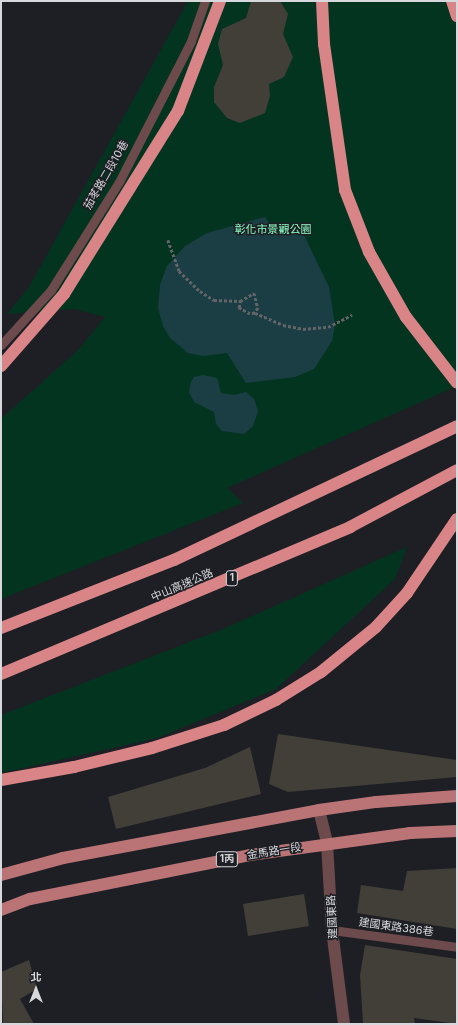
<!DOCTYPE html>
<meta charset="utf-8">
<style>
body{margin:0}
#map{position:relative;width:458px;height:1025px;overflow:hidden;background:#1d1f24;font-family:Inter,"Noto Sans TC",sans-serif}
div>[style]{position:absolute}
.green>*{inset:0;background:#033420}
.water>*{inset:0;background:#1b3e44}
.building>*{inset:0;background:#423e38}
.path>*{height:2.5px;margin-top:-1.25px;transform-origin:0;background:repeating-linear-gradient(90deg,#626468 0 3px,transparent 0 5px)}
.lane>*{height:9px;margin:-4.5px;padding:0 4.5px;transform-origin:4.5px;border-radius:4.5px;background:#6d4a4b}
.street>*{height:12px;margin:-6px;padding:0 6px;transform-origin:6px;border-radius:6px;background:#6d4a4b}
.primary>*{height:12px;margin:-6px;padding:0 6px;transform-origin:6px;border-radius:6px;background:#ba7476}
.highway>*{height:12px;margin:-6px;padding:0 6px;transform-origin:6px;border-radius:6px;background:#d98587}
span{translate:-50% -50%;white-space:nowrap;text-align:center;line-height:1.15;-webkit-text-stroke:3px #1d1f24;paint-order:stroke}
.shield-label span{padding:1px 3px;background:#1d1f24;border:1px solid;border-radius:3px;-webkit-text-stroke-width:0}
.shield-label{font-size:10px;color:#d7d8dc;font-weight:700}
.street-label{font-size:11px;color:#d7d8dc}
.park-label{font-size:11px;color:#8bfec3}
.frame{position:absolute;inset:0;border:2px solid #d7d8dc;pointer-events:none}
.north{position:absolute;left:16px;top:969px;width:40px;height:40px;-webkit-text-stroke:3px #1d1f24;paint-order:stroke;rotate:0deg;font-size:11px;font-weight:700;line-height:16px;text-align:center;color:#d7d8dc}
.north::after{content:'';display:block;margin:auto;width:14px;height:18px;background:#d7d8dc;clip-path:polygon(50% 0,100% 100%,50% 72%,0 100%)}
</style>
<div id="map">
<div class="green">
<div style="clip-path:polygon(188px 1px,457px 1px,457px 386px,227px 488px,243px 503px,1px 599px,1px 419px,78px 350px,105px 317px,75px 309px,7px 314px,29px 287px)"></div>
<div style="clip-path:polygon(407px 547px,395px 579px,276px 689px,157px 738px,1px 773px,1px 715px,223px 629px)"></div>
</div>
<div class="water">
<div style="clip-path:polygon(265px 217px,272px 227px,280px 232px,290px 232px,300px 227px,329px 287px,335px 325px,332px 341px,314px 369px,295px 377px,246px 383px,227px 353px,203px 356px,188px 353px,170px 338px,163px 326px,158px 308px,160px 285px,167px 266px,185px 246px,207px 233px)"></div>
<div style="clip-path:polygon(203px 375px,217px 378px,221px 393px,234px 395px,246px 392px,254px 399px,258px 411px,253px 426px,244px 434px,222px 431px,216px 424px,214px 412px,194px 402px,189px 392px,191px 382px,194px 377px)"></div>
</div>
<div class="building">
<div style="clip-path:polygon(251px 1px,280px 1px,288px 14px,283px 34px,293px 57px,284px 77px,269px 84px,270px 96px,265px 113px,240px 123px,227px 118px,214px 102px,214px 87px,223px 65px,218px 44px,222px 29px,246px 18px)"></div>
<div style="clip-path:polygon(278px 734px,457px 760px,457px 777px,288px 792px,269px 784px)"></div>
<div style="clip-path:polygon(250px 747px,261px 794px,116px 829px,108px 797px,205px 768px)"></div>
<div style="clip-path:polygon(457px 868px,457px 929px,357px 913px,361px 885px,403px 891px,407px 871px)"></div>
<div style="clip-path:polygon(304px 894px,309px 926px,248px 936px,243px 904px)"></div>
<div style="clip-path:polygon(365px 945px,457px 959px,457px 1024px,414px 1018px,415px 1024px,363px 1024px,360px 975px)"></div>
<div style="clip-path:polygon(29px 960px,37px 989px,20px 999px,34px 1024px,3px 1024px,1px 972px)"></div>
</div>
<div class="path">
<div style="left:168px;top:240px;width:33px;rotate:70deg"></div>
<div style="left:179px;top:271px;width:29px;rotate:44deg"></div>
<div style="left:200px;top:291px;width:17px;rotate:33deg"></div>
<div style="left:214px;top:300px;width:26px;rotate:2deg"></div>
<div style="left:254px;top:293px;width:16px;rotate:75deg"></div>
<div style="left:258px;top:308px;width:6px;rotate:121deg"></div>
<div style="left:255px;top:313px;width:5px;rotate:169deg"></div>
<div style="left:250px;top:314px;width:13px;rotate:-151deg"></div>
<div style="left:239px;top:308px;width:7px;rotate:-82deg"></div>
<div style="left:240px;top:301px;width:16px;rotate:-30deg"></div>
<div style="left:255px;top:313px;width:30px;rotate:23deg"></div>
<div style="left:283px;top:325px;width:20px;rotate:11deg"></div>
<div style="left:303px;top:329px;width:25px;rotate:-5deg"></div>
<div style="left:328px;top:327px;width:27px;rotate:-27deg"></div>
</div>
<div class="lane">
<div style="left:1px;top:345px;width:74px;rotate:-47.7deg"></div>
<div style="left:51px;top:290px;width:128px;rotate:-57.8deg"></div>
<div style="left:119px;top:182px;width:158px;rotate:-62.9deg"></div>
<div style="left:191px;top:41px;width:42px;rotate:-70.7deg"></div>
<div style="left:332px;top:930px;width:126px;rotate:7.7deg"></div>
</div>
<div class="street">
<div style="left:319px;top:810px;width:34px;rotate:76deg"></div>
<div style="left:327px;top:843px;width:87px;rotate:86.7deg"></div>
<div style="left:332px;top:930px;width:95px;rotate:82.7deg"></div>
</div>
<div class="primary">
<div style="left:1px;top:875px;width:64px;rotate:-15.3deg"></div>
<div style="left:63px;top:858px;width:260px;rotate:-10.6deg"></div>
<div style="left:319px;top:810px;width:58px;rotate:-8deg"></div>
<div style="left:376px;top:802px;width:81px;rotate:-4.2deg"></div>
<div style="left:1px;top:910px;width:31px;rotate:-21deg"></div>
<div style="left:30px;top:899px;width:224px;rotate:-11.3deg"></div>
<div style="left:250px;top:855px;width:162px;rotate:-7.8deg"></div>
<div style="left:410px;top:833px;width:47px;rotate:-2.4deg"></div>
</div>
<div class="highway">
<div style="left:322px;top:1px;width:43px;rotate:87.3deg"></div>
<div style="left:324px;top:44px;width:148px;rotate:81.8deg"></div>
<div style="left:345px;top:190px;width:66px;rotate:68.8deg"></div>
<div style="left:369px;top:252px;width:75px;rotate:60.4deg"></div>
<div style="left:406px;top:317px;width:83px;rotate:52.3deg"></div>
<div style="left:452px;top:1px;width:16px;rotate:72deg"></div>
<div style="left:1px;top:366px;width:96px;rotate:-48.8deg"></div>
<div style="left:64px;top:294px;width:216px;rotate:-58.1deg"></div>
<div style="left:178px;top:111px;width:118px;rotate:-69.1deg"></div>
<div style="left:1px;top:628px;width:186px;rotate:-21.5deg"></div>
<div style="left:174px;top:560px;width:313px;rotate:-25.3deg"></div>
<div style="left:1px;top:674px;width:379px;rotate:-22.8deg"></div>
<div style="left:350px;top:527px;width:121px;rotate:-28deg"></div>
<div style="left:1px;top:780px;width:74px;rotate:-10.1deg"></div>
<div style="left:74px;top:767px;width:80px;rotate:-13.7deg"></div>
<div style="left:152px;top:748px;width:76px;rotate:-17.7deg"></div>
<div style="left:224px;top:725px;width:58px;rotate:-25.7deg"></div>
<div style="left:276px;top:700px;width:53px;rotate:-31.9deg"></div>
<div style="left:321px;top:672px;width:71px;rotate:-39.3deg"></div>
<div style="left:376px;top:627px;width:46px;rotate:-47.6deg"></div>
<div style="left:407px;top:593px;width:89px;rotate:-56deg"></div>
</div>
<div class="shield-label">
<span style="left:232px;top:578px">1</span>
<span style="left:227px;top:859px">1丙</span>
</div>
<div class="street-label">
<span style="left:106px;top:175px;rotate:-60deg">茄苳路二段10巷</span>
<span style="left:182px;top:585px;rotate:-23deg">中山高速公路</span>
<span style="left:274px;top:851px;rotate:-9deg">金馬路一段</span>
<span style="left:332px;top:917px;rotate:-93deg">建國東路</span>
<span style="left:396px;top:927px;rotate:8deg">建國東路386巷</span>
</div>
<div class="park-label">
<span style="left:273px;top:229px">彰化市景觀公園</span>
</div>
<div class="frame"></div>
<div class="north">北</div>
</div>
